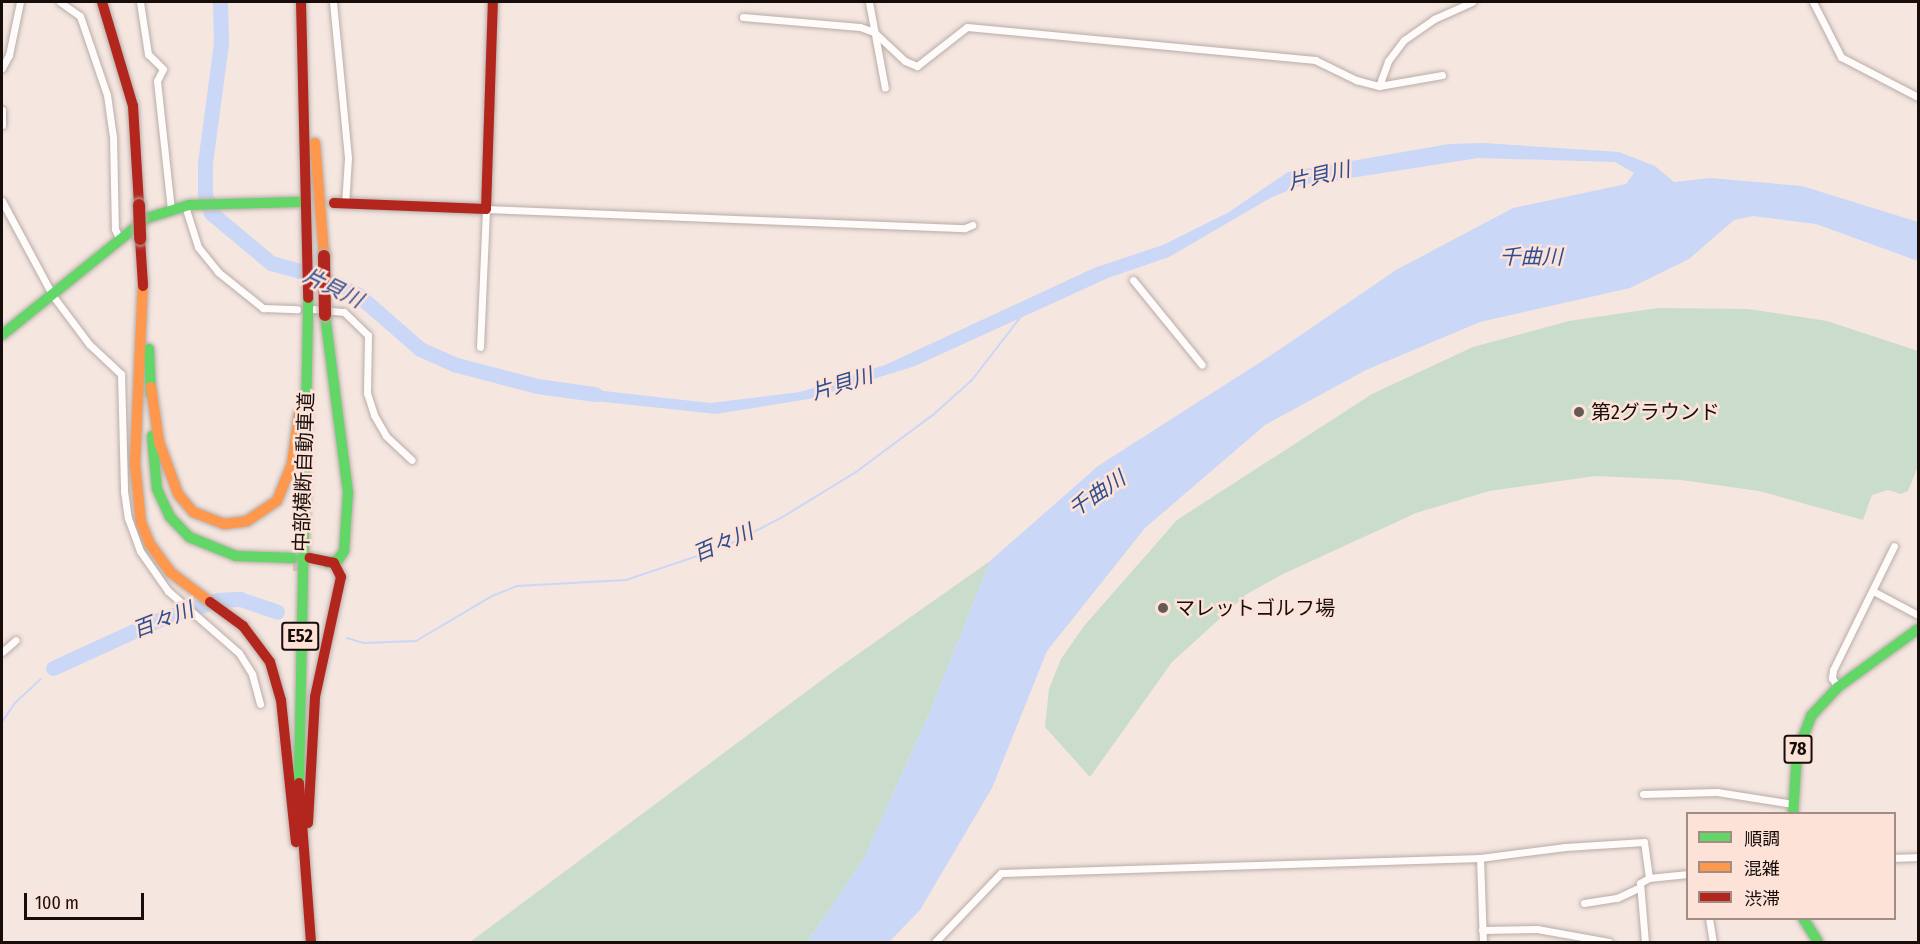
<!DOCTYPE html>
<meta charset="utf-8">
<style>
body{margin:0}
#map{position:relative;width:1920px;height:944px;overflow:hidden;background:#f5e6e0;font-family:"Fira Sans Condensed","Noto Sans JP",sans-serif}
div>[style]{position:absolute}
.green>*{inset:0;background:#cadccb}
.water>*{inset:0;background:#cad7f6}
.stream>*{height:2px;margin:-1px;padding:0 1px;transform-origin:1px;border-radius:1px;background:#cad7f6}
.river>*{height:15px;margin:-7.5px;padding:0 7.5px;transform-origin:7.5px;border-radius:7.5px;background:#cad7f6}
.highway-tunnel>*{height:12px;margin-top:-6px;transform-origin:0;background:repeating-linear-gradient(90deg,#d4c6c0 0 12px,transparent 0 18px)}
.roads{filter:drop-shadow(0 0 2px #b8ada8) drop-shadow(0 0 2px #b8ada8)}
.street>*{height:7px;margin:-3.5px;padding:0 3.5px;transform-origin:3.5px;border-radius:3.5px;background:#fefbfa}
.fast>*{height:10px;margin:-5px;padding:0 5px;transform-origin:5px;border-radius:5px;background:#63d668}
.slow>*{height:10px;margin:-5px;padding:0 5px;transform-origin:5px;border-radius:5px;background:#ff974d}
.jam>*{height:10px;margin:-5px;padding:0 5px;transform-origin:5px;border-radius:5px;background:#b3261e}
.bridges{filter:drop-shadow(0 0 2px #b8ada8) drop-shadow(0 0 2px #b8ada8)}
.jam-bridge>*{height:12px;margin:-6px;padding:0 6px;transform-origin:6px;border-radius:6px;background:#b3261e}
.dots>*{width:16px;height:16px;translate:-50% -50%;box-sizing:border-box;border:3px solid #fde2d8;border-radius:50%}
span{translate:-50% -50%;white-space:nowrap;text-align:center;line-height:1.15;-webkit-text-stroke:5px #fde2d8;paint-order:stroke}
.shield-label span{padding:2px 4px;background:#fde2d8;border:2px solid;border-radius:4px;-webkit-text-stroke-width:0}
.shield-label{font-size:18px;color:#170e0b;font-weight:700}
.poi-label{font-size:20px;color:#170e0b}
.left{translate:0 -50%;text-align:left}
.street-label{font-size:20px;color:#170e0b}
.water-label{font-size:21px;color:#2d4f92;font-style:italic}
.frame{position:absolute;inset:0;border:3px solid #170e0b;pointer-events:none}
.legend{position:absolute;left:1686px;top:812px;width:210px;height:108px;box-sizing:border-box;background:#fde2d8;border:2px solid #a18d86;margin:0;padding:8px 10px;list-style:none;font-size:18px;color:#170e0b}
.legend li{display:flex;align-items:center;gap:12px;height:30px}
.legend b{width:30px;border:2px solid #a18d86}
.scale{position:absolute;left:24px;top:893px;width:120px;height:27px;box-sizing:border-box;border:3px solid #170e0b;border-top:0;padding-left:8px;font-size:18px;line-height:21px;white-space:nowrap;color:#170e0b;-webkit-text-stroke:4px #fde2d8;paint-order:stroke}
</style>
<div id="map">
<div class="green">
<div style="clip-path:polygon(1658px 308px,1748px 309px,1827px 321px,1918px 351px,1918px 466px,1908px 491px,1901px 494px,1888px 490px,1872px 495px,1863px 520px,1759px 491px,1681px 480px,1596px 476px,1489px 491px,1416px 513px,1281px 575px,1247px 594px,1172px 662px,1090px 777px,1045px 727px,1049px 689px,1061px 659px,1084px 626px,1177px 520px,1372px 394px,1473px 347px,1569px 321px)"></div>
<div style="clip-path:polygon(990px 561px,928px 716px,863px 860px,807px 942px,470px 942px,834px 671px)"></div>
</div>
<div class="water">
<div style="clip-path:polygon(1483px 143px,1619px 152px,1655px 166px,1674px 182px,1710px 178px,1802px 186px,1918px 222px,1918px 261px,1816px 224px,1753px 216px,1734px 220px,1689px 259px,1630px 288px,1480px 322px,1366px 370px,1265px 425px,1145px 528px,1047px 651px,992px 788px,920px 910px,889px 942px,807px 942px,863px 860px,928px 716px,990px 561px,1098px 466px,1270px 356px,1396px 270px,1513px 208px,1626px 184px,1634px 173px,1615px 162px,1478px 158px,1300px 186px,1272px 197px,1169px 257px,1108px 278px,915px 366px,809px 399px,716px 414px,577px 399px,577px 388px,710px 403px,800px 392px,885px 365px,1094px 268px,1163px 245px,1229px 212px,1288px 172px,1449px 144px)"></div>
</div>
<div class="stream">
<div style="left:347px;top:638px;width:17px;rotate:17deg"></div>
<div style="left:363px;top:643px;width:53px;rotate:-2.2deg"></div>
<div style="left:416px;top:641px;width:88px;rotate:-30.6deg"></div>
<div style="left:492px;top:596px;width:27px;rotate:-22deg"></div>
<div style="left:517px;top:586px;width:109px;rotate:-3.2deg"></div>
<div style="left:626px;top:580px;width:103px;rotate:-18.6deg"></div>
<div style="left:724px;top:547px;width:64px;rotate:-27deg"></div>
<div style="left:781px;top:518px;width:88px;rotate:-31.5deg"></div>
<div style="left:856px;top:472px;width:97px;rotate:-36.6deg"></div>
<div style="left:934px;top:414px;width:51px;rotate:-41.8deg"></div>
<div style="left:972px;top:380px;width:82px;rotate:-52.4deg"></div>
<div style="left:2px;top:722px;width:23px;rotate:-56deg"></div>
<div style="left:15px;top:703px;width:35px;rotate:-43deg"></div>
</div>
<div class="river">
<div style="left:220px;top:2px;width:41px;rotate:88.6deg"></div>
<div style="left:221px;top:43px;width:121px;rotate:97.6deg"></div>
<div style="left:205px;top:163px;width:31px;rotate:90deg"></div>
<div style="left:205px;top:194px;width:20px;rotate:72deg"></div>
<div style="left:211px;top:213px;width:78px;rotate:39.8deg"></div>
<div style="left:271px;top:263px;width:49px;rotate:15.5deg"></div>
<div style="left:318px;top:276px;width:43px;rotate:24.8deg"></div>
<div style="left:357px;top:294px;width:84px;rotate:41.1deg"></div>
<div style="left:420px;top:349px;width:36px;rotate:24deg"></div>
<div style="left:453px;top:364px;width:87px;rotate:14.7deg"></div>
<div style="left:537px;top:386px;width:59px;rotate:7.9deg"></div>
<div style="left:53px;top:668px;width:115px;rotate:-24.6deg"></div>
<div style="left:158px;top:620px;width:63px;rotate:-18.4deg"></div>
<div style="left:218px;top:600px;width:22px;rotate:-3deg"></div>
<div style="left:240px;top:599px;width:39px;rotate:19deg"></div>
</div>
<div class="highway-tunnel">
<div style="left:293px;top:565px;width:17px"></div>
</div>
<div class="roads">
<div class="street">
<div style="left:60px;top:2px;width:24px;rotate:35deg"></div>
<div style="left:80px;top:16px;width:83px;rotate:71.1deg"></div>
<div style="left:107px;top:95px;width:42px;rotate:81.9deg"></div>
<div style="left:113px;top:137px;width:92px;rotate:88.8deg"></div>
<div style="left:115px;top:229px;width:10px;rotate:66deg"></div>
<div style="left:140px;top:2px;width:53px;rotate:81.3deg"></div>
<div style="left:148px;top:54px;width:21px;rotate:45deg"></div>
<div style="left:163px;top:69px;width:13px;rotate:117deg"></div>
<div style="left:157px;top:81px;width:129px;rotate:83.8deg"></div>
<div style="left:333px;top:2px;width:157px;rotate:84.5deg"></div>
<div style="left:348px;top:158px;width:46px;rotate:93.7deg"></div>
<div style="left:869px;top:2px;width:87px;rotate:79.5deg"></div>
<div style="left:1813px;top:2px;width:62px;rotate:63deg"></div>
<div style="left:1841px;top:57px;width:87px;rotate:27.5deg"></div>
<div style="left:743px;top:17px;width:117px;rotate:4.9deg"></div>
<div style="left:860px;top:27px;width:15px;rotate:20deg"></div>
<div style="left:874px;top:32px;width:42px;rotate:43.1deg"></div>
<div style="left:905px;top:61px;width:13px;rotate:23deg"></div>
<div style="left:917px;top:66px;width:63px;rotate:-38deg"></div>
<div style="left:967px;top:27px;width:350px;rotate:5.4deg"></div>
<div style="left:1315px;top:60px;width:46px;rotate:26deg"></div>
<div style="left:1356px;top:80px;width:24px;rotate:15deg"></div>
<div style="left:1379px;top:86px;width:64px;rotate:-9.9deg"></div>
<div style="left:2px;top:68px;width:15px;rotate:-62deg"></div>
<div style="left:9px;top:55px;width:54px;rotate:-78.3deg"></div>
<div style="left:1379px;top:86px;width:27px;rotate:-70deg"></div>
<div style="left:1388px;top:61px;width:26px;rotate:-53deg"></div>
<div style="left:1404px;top:40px;width:37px;rotate:-35deg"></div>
<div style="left:1434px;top:19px;width:42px;rotate:-24.1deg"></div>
<div style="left:2px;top:110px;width:15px;rotate:90deg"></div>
<div style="left:2px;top:201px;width:108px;rotate:61.8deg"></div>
<div style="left:53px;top:296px;width:60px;rotate:53.1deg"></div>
<div style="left:89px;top:344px;width:44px;rotate:43.2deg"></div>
<div style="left:121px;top:374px;width:117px;rotate:88.5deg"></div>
<div style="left:124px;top:491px;width:27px;rotate:82deg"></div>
<div style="left:128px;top:518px;width:35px;rotate:70deg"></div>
<div style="left:140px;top:551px;width:49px;rotate:55deg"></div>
<div style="left:168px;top:591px;width:94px;rotate:41.1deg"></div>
<div style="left:239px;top:653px;width:25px;rotate:58deg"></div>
<div style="left:252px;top:674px;width:31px;rotate:75deg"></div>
<div style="left:185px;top:206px;width:43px;rotate:72.4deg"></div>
<div style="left:198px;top:247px;width:32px;rotate:51deg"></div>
<div style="left:218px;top:272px;width:58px;rotate:38.7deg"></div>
<div style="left:263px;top:308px;width:34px;rotate:2deg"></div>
<div style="left:1133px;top:280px;width:109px;rotate:50.9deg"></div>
<div style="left:314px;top:309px;width:30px;rotate:6deg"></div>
<div style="left:344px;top:312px;width:33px;rotate:44deg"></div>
<div style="left:368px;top:335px;width:58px;rotate:91deg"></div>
<div style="left:367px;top:393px;width:23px;rotate:72deg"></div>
<div style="left:374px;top:415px;width:24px;rotate:60deg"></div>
<div style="left:386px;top:436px;width:35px;rotate:43deg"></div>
<div style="left:480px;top:347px;width:138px;rotate:-87.5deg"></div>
<div style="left:486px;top:209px;width:479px;rotate:2.3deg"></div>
<div style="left:965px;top:228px;width:8px;rotate:-23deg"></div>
<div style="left:1873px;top:591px;width:51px;rotate:28.1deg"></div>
<div style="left:2px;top:652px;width:18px;rotate:-41deg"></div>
<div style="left:1838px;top:687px;width:11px;rotate:-124deg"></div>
<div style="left:1832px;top:678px;width:8px;rotate:-83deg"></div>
<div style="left:1833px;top:670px;width:138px;rotate:-63.8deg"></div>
<div style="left:1643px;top:794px;width:74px;rotate:-1.5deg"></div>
<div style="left:1717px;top:792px;width:77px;rotate:9deg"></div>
<div style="left:1480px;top:858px;width:84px;rotate:88deg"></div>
<div style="left:1894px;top:858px;width:24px;rotate:-2deg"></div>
<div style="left:1584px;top:903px;width:33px;rotate:-9deg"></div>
<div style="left:1617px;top:898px;width:23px;rotate:-25deg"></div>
<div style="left:1709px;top:918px;width:24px;rotate:81deg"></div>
<div style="left:1482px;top:930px;width:55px;rotate:-1deg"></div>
<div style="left:1537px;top:929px;width:73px;rotate:10.2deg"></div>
<div style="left:935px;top:942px;width:95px;rotate:-46.3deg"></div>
<div style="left:1001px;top:873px;width:479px;rotate:-1.8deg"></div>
<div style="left:1480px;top:858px;width:86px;rotate:-7.4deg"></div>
<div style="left:1565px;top:847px;width:79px;rotate:-3.6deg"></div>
<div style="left:1644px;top:842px;width:36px;rotate:82deg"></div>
<div style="left:1645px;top:942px;width:59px;rotate:-94.8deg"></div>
<div style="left:1640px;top:883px;width:10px;rotate:-29deg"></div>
<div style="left:1649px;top:878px;width:39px;rotate:-6deg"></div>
</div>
<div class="fast">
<div style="left:325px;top:315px;width:179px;rotate:82.6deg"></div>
<div style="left:348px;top:493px;width:58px;rotate:93.9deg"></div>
<div style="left:344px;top:551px;width:11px;rotate:124deg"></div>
<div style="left:338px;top:560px;width:11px;rotate:165deg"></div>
<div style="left:2px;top:335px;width:186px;rotate:-38.9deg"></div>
<div style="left:147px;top:218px;width:44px;rotate:-17.2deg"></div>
<div style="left:189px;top:205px;width:109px;rotate:-1.6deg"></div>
<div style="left:149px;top:349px;width:45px;rotate:87.5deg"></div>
<div style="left:152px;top:436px;width:53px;rotate:84.6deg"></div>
<div style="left:157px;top:489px;width:31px;rotate:65deg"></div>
<div style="left:170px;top:517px;width:28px;rotate:46deg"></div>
<div style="left:189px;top:537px;width:51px;rotate:22deg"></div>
<div style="left:236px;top:556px;width:57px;rotate:2deg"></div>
<div style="left:299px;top:783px;width:485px;rotate:-88.9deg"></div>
<div style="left:1793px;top:814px;width:61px;rotate:-86.2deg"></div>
<div style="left:1797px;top:753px;width:40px;rotate:-69deg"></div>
<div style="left:1811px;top:716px;width:40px;rotate:-47deg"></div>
<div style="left:1838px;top:687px;width:99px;rotate:-35.9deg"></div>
<div style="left:1803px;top:918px;width:28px;rotate:58deg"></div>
</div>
<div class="slow">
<div style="left:315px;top:143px;width:113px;rotate:85.4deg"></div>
<div style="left:143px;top:280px;width:184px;rotate:92.5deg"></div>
<div style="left:135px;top:464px;width:58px;rotate:84.1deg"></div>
<div style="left:141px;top:522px;width:24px;rotate:68deg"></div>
<div style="left:150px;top:544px;width:34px;rotate:54deg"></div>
<div style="left:170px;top:572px;width:50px;rotate:36.9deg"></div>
<div style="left:151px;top:387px;width:56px;rotate:81.7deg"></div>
<div style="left:159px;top:442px;width:55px;rotate:69.9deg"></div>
<div style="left:178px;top:494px;width:23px;rotate:50deg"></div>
<div style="left:193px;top:512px;width:33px;rotate:21deg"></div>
<div style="left:224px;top:524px;width:23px;rotate:-7deg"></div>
<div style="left:247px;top:521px;width:36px;rotate:-34deg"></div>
<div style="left:277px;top:501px;width:40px;rotate:-68deg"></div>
<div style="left:292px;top:464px;width:50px;rotate:-82deg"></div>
</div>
<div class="jam">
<div style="left:102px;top:2px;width:109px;rotate:73.4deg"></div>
<div style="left:133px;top:106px;width:99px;rotate:86.5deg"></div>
<div style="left:301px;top:2px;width:296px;rotate:88.6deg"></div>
<div style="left:334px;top:203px;width:152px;rotate:2.3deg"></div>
<div style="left:486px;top:209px;width:207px;rotate:-88.1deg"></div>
<div style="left:140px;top:239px;width:47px;rotate:86.3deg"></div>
<div style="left:210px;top:602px;width:41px;rotate:36deg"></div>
<div style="left:243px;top:626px;width:45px;rotate:53.1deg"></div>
<div style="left:270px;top:662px;width:40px;rotate:74deg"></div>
<div style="left:281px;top:700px;width:143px;rotate:84deg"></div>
<div style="left:299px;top:783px;width:159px;rotate:85.7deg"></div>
<div style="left:308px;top:823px;width:126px;rotate:-86.8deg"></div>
<div style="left:315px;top:697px;width:123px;rotate:-77.8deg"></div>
<div style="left:341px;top:577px;width:16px;rotate:-117deg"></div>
<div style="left:334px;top:563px;width:25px;rotate:-168deg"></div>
</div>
</div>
<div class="bridges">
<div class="jam-bridge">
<div style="left:139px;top:205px;width:34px;rotate:88deg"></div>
<div style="left:324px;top:256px;width:59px;rotate:89deg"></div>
</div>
</div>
<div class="dots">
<div style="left:1579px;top:412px;background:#655a56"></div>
<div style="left:1163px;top:608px;background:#655a56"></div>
</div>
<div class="shield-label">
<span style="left:300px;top:636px">E52</span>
<span style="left:1798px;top:749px">78</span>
</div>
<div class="poi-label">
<span class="left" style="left:1591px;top:412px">第2グラウンド</span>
<span class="left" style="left:1175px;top:608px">マレットゴルフ場</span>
</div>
<div class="street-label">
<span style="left:304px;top:472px;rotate:-88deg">中部横断自動車道</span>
</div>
<div class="water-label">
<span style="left:1319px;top:176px;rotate:-13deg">片貝川</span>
<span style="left:1531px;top:257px">千曲川</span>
<span style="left:333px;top:288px;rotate:26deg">片貝川</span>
<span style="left:842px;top:384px;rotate:-17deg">片貝川</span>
<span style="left:1097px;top:494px;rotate:-34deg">千曲川</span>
<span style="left:723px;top:543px;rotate:-23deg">百々川</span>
<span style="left:163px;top:620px;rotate:-21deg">百々川</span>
</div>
<div class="frame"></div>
<ul class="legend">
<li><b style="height:8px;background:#63d668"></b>順調</li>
<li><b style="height:8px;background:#ff974d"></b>混雑</li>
<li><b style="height:8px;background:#b3261e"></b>渋滞</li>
</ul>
<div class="scale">100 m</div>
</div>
